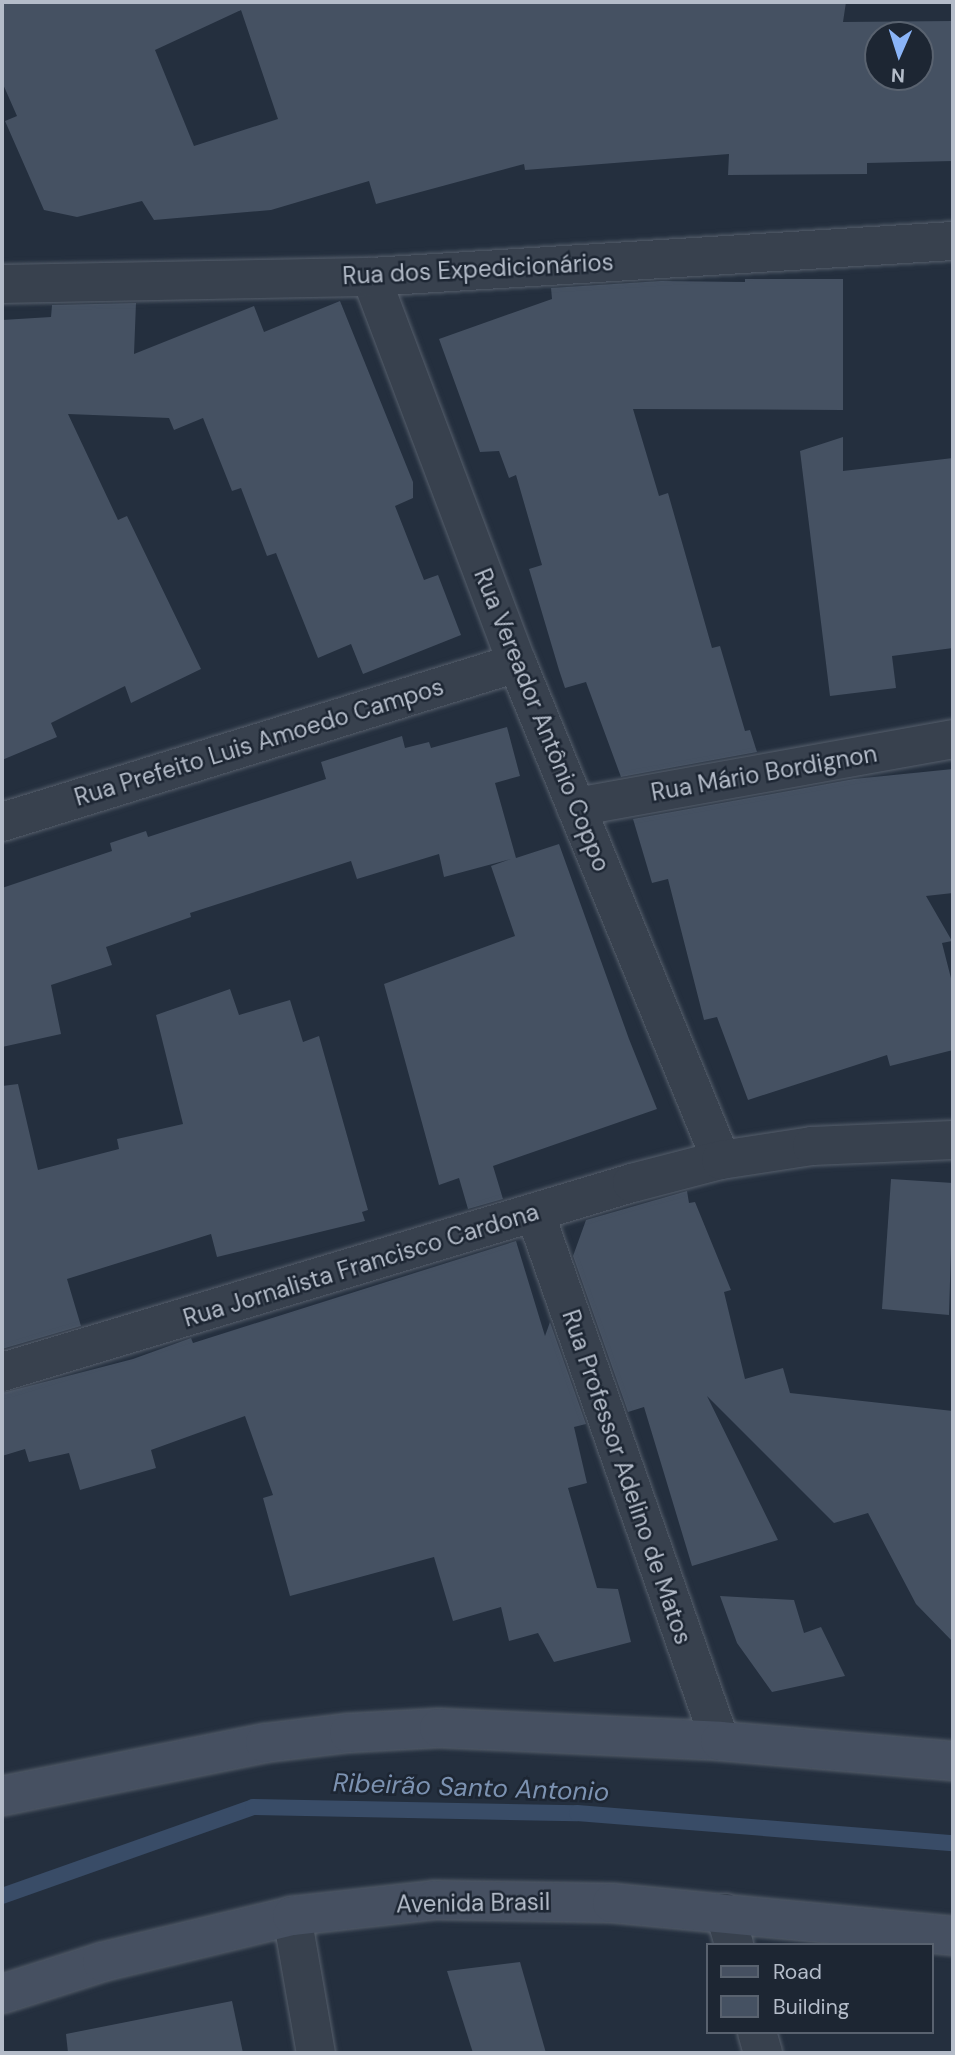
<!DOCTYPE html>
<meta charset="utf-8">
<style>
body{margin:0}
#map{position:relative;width:955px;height:2055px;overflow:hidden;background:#242f3e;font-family:"DM Sans",sans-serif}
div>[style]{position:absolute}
.stream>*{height:16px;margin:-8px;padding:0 8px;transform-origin:8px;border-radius:8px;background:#394c67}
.building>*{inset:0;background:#455162}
.roads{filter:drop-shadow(0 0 2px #565f6c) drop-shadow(0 0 2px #565f6c)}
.minor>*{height:38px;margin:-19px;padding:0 19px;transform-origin:19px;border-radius:19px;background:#38414e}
.tertiary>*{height:38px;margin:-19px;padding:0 19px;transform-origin:19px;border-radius:19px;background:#38414e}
.secondary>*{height:38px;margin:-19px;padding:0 19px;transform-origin:19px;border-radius:19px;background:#465061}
span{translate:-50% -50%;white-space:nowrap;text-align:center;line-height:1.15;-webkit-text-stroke:5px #1d2633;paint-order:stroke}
.street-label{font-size:24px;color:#b4bcc9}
.water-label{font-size:26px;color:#7c92b1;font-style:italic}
.frame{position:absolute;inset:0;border:4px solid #b4bcc9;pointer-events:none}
.legend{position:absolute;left:706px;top:1943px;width:228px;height:91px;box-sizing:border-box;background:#1d2633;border:2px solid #59626f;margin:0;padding:9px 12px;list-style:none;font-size:21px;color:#b4bcc9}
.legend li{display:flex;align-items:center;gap:14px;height:35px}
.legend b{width:35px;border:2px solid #59626f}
.north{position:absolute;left:864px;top:21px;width:70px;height:70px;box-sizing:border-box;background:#1d2633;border:2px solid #59626f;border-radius:50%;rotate:183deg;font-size:19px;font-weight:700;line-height:28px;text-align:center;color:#b4bcc9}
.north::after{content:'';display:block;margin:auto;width:24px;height:32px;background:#8ab4f8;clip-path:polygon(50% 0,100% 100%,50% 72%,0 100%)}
</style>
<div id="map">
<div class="stream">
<div style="left:2px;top:1896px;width:266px;rotate:-19.5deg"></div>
<div style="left:253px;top:1807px;width:324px;rotate:1.1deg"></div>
<div style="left:577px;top:1813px;width:377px;rotate:4.6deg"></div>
</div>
<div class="building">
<div style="clip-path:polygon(evenodd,2px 2px,846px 2px,843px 22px,953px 21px,953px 161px,867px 163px,867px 174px,728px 175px,729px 154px,525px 170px,524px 164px,376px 204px,369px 181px,271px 210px,154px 220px,142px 201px,77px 217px,44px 210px,5px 121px,17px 116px,2px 82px,2px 2px,241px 10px,278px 119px,194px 146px,155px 50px,241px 10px,2px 2px,878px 35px,920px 35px,920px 77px,878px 77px,878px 35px)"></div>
<div style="clip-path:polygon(745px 279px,843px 279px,843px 410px,633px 409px,659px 496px,668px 493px,712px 648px,720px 646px,745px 731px,750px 730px,757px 752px,621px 777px,586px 682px,565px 688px,559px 670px,529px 569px,542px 565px,516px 475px,509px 478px,499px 451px,480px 452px,439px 339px,552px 299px,551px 288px,661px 281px,745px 282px)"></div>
<div style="clip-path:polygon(340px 301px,413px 482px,413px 498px,395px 506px,424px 580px,438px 575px,461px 635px,363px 674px,351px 644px,318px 658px,276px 553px,267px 556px,241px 488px,232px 491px,203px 418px,174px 430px,169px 418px,68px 414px,118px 520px,127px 516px,201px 669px,131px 703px,125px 686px,51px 723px,57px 737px,2px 760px,2px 320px,51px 317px,52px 305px,136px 303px,134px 354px,254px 306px,264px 332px)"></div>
<div style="clip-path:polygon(843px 437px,843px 471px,953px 458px,953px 648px,892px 656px,896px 688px,830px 696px,800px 451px)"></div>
<div style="clip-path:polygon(507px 727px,520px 776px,495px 783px,516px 858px,559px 844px,629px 1039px,657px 1109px,493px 1166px,503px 1199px,468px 1209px,459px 1178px,439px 1185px,384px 984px,515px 936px,491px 866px,511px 859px,444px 877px,439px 854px,357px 879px,351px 861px,190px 913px,191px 917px,106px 947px,112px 965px,51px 985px,61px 1034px,2px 1047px,2px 888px,112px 851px,110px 843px,146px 831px,148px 837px,326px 779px,321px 762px,402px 736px,405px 748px,429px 742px,431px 748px)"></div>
<div style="clip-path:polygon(953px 769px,953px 893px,926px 896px,952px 941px,942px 943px,953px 986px,953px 1050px,890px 1066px,887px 1055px,748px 1100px,717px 1017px,704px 1020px,668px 879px,652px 883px,633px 819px,854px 779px)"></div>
<div style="clip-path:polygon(230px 989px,239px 1015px,290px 1000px,303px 1042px,319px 1036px,368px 1210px,362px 1212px,365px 1221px,217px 1257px,211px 1234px,67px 1279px,81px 1326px,2px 1349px,2px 1086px,18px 1084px,38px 1170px,119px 1149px,117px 1139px,183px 1124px,156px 1015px)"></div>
<div style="clip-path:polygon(891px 1179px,953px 1183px,949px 1315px,882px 1309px)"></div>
<div style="clip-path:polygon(687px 1191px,689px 1203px,695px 1202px,731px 1290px,724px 1292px,745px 1379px,783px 1368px,790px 1393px,953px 1411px,953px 1642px,916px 1604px,868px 1513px,834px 1523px,707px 1396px,778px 1540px,692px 1566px,644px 1407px,628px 1412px,573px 1256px,586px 1220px)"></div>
<div style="clip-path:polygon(516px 1241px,545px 1336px,550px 1322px,586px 1424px,574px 1427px,587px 1483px,568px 1488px,597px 1588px,618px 1589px,631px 1642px,554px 1662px,538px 1633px,509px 1641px,501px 1607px,453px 1621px,434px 1557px,290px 1596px,263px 1498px,273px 1495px,245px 1416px,151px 1450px,156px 1468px,80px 1490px,69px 1453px,29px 1462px,25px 1449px,2px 1456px,2px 1393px,133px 1359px,191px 1338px,193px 1343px)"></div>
<div style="clip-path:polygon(720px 1596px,794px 1600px,804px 1633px,821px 1627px,845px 1676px,772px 1692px,737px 1643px)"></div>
<div style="clip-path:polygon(520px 1962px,546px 2053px,473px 2053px,447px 1971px)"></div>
<div style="clip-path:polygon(232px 2001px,243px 2053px,68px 2053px,66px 2034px)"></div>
</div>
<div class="roads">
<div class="minor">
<div style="left:371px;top:277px;width:413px;rotate:69.3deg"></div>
<div style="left:517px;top:663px;width:537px;rotate:67.68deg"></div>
<div style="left:576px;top:807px;width:383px;rotate:-10.2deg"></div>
<div style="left:2px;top:822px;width:539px;rotate:-17.16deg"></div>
<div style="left:535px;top:1213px;width:559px;rotate:70.69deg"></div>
<div style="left:2px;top:1372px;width:658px;rotate:-16.7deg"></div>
<div style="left:632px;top:1183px;width:92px;rotate:-14.5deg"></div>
<div style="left:721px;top:1160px;width:92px;rotate:-8.7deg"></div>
<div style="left:812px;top:1146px;width:141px;rotate:-2.4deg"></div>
<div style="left:725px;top:1913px;width:33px;rotate:74deg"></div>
<div style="left:292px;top:1916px;width:139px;rotate:80.1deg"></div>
<div style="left:757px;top:2032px;width:22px;rotate:74deg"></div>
</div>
<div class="tertiary">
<div style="left:2px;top:284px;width:369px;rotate:-1.1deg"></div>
<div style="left:371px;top:277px;width:583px;rotate:-3.54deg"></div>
</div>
<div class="secondary">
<div style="left:2px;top:1796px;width:268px;rotate:-11.4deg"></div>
<div style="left:265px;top:1743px;width:85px;rotate:-6.8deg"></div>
<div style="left:349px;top:1733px;width:90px;rotate:-3.2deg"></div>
<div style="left:439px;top:1728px;width:281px;rotate:2.6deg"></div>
<div style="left:720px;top:1741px;width:234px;rotate:4.9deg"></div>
<div style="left:2px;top:1994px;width:105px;rotate:-17.7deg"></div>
<div style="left:102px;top:1962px;width:195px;rotate:-13.6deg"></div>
<div style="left:292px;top:1916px;width:143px;rotate:-6.4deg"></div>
<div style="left:434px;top:1900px;width:178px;rotate:1deg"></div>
<div style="left:612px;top:1903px;width:343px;rotate:5.5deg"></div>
</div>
</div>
<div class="street-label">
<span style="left:478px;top:269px;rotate:-3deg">Rua dos Expedicionários</span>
<span style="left:542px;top:720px;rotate:68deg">Rua Vereador Antônio Coppo</span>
<span style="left:259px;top:742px;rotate:-17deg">Rua Prefeito Luis Amoedo Campos</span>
<span style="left:764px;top:773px;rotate:-10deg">Rua Mário Bordignon</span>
<span style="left:361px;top:1265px;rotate:-17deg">Rua Jornalista Francisco Cardona</span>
<span style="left:627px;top:1477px;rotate:71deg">Rua Professor Adelino de Matos</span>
<span style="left:473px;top:1903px;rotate:-1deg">Avenida Brasil</span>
</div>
<div class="water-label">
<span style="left:471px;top:1788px;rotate:2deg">Ribeirão Santo Antonio</span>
</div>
<div class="frame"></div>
<ul class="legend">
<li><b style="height:9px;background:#465061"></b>Road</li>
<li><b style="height:19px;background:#455162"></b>Building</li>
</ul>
<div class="north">N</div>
</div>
